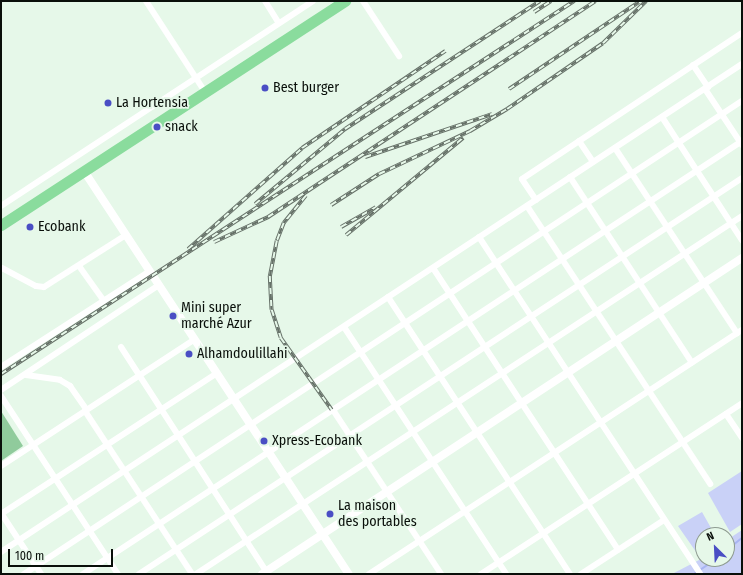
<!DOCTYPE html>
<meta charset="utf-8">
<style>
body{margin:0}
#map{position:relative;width:743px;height:575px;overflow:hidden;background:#e6f8e9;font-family:"Fira Sans Condensed",sans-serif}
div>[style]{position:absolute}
.green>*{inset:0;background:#c9d1f7}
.stream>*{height:2px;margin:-1px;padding:0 1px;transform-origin:1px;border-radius:1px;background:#a8b4f2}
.building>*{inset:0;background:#90cb9c}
.street>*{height:6px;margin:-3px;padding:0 3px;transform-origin:3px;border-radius:3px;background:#fff}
.secondary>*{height:8px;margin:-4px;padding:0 4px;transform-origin:4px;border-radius:4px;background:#fff}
.highway>*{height:11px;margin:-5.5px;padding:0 5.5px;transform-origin:5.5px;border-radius:5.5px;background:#8adc9d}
.rail>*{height:3.5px;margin-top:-1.75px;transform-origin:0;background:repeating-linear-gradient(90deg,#e6f8e9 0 6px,#667168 0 12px);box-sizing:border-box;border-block:1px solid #667168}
.dots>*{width:11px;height:11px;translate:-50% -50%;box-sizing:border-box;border:2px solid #e6f8e9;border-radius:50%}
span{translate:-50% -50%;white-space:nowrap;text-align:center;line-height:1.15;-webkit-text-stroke:3.5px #e6f8e9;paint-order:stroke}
.poi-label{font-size:14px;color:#090f0a}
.left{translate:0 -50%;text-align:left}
.frame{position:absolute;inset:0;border:2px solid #090f0a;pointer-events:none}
.north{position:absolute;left:695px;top:527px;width:40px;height:40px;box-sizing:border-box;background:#e6f8e9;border:1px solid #8e9b90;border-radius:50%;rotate:336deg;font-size:11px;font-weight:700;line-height:16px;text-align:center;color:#090f0a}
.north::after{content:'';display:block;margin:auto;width:14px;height:18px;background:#4a4ec4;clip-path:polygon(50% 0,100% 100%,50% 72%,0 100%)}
.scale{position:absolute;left:8px;top:549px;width:105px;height:18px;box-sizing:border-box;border:2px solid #090f0a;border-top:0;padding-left:5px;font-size:12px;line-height:14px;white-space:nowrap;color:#090f0a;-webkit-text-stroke:3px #e6f8e9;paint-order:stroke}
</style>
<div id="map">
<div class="green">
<div style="clip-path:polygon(742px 471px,742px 524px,730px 532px,708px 493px)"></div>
<div style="clip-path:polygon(702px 512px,715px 535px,703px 535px,703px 559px,727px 559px,727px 540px,742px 530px,742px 574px,672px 574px,701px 559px,678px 526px)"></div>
</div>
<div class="stream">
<div style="left:727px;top:550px;width:19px;rotate:-39deg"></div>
<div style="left:694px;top:574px;width:27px;rotate:-34deg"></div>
</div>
<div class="building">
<div style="clip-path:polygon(1px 411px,23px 446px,1px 461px)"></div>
</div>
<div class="street">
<div style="left:146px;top:1px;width:108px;rotate:57deg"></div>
<div style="left:265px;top:1px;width:26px;rotate:58deg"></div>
<div style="left:363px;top:1px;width:66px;rotate:56.8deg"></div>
<div style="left:693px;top:65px;width:27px;rotate:56deg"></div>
<div style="left:705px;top:89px;width:67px;rotate:56.5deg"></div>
<div style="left:662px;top:117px;width:147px;rotate:57deg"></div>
<div style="left:579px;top:141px;width:25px;rotate:56deg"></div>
<div style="left:615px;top:148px;width:222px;rotate:56.6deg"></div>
<div style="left:570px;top:177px;width:222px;rotate:56.7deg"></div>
<div style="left:536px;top:200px;width:25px;rotate:-124deg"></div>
<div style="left:522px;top:179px;width:264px;rotate:-33.6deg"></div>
<div style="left:1px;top:206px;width:373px;rotate:-33.3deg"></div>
<div style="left:527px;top:206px;width:333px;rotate:56.6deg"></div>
<div style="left:479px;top:237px;width:403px;rotate:56.7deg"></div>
<div style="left:79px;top:266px;width:43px;rotate:54.5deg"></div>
<div style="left:2px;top:268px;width:38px;rotate:28deg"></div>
<div style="left:36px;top:286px;width:8px;rotate:7deg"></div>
<div style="left:44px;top:287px;width:97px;rotate:-32.4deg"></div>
<div style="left:433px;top:268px;width:337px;rotate:56.7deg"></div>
<div style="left:388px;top:297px;width:331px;rotate:56.7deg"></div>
<div style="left:344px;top:327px;width:295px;rotate:56.7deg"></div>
<div style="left:121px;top:347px;width:270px;rotate:57.1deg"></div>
<div style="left:1px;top:367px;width:177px;rotate:-32.8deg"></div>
<div style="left:26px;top:375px;width:34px;rotate:8deg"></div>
<div style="left:60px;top:380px;width:12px;rotate:31deg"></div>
<div style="left:70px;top:386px;width:29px;rotate:55deg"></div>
<div style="left:1px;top:390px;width:190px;rotate:-33.6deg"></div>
<div style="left:1px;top:396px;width:213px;rotate:56.7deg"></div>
<div style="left:333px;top:410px;width:196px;rotate:56.6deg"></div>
<div style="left:85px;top:411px;width:195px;rotate:56.7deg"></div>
<div style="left:726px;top:414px;width:29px;rotate:56deg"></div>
<div style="left:1px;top:466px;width:232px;rotate:-33.2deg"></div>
<div style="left:1px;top:513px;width:73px;rotate:56.7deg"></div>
<div style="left:1px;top:514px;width:258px;rotate:-33.1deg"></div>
<div style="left:1px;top:552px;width:887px;rotate:-33.37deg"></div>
<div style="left:24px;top:574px;width:860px;rotate:-33.38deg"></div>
<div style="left:83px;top:574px;width:789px;rotate:-33.31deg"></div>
<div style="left:139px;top:574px;width:721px;rotate:-33.29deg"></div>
<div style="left:196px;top:574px;width:653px;rotate:-33.25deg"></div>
<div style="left:369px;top:574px;width:446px;rotate:-33.2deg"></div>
<div style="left:481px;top:574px;width:312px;rotate:-33.2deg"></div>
<div style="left:581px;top:574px;width:99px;rotate:-33deg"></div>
</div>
<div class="secondary">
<div style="left:84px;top:171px;width:482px;rotate:56.7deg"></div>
<div style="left:262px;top:574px;width:575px;rotate:-33.36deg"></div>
</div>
<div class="highway">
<div style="left:1px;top:225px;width:411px;rotate:-33.1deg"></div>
</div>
<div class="rail">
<div style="left:534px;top:12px;width:20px;rotate:-33deg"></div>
<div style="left:509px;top:89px;width:156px;rotate:-33.8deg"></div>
<div style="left:365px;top:157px;width:134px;rotate:-18.7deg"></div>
<div style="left:306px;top:196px;width:35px;rotate:129deg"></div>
<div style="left:284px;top:223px;width:19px;rotate:111deg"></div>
<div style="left:277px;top:241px;width:36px;rotate:101deg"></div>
<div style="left:270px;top:276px;width:34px;rotate:87deg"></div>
<div style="left:272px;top:310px;width:29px;rotate:72deg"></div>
<div style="left:281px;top:338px;width:88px;rotate:54.7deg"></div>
<div style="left:255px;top:204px;width:117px;rotate:-39.8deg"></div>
<div style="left:345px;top:129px;width:233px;rotate:-33.3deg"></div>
<div style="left:331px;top:205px;width:57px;rotate:-32.9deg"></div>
<div style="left:379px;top:174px;width:101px;rotate:-25.3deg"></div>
<div style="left:470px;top:131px;width:43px;rotate:-30.7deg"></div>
<div style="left:507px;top:109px;width:116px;rotate:-34.5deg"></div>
<div style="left:603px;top:43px;width:60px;rotate:-44.3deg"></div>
<div style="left:341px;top:227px;width:40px;rotate:-29.7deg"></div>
<div style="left:346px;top:235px;width:152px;rotate:-39.7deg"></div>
<div style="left:214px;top:242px;width:60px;rotate:-24.8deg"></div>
<div style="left:268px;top:217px;width:392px;rotate:-33.4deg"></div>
<div style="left:188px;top:249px;width:152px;rotate:-41.5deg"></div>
<div style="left:302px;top:148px;width:173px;rotate:-34.1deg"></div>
<div style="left:1px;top:374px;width:684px;rotate:-33.06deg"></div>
</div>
<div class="dots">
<div style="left:265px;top:88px;background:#4a4ec4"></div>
<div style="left:108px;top:103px;background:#4a4ec4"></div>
<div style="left:157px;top:127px;background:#4a4ec4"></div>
<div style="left:30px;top:227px;background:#4a4ec4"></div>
<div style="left:173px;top:316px;background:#4a4ec4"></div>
<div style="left:189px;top:354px;background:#4a4ec4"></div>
<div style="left:264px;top:441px;background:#4a4ec4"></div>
<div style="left:330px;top:514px;background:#4a4ec4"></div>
</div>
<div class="poi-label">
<span class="left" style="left:273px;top:88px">Best burger</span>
<span class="left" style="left:116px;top:103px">La Hortensia</span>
<span class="left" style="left:165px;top:127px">snack</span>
<span class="left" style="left:38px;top:227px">Ecobank</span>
<span class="left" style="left:181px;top:316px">Mini super<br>marché Azur</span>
<span class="left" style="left:197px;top:354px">Alhamdoulillahi</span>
<span class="left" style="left:272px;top:441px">Xpress-Ecobank</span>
<span class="left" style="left:338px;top:514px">La maison<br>des portables</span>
</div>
<div class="frame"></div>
<div class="north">N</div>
<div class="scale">100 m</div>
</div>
